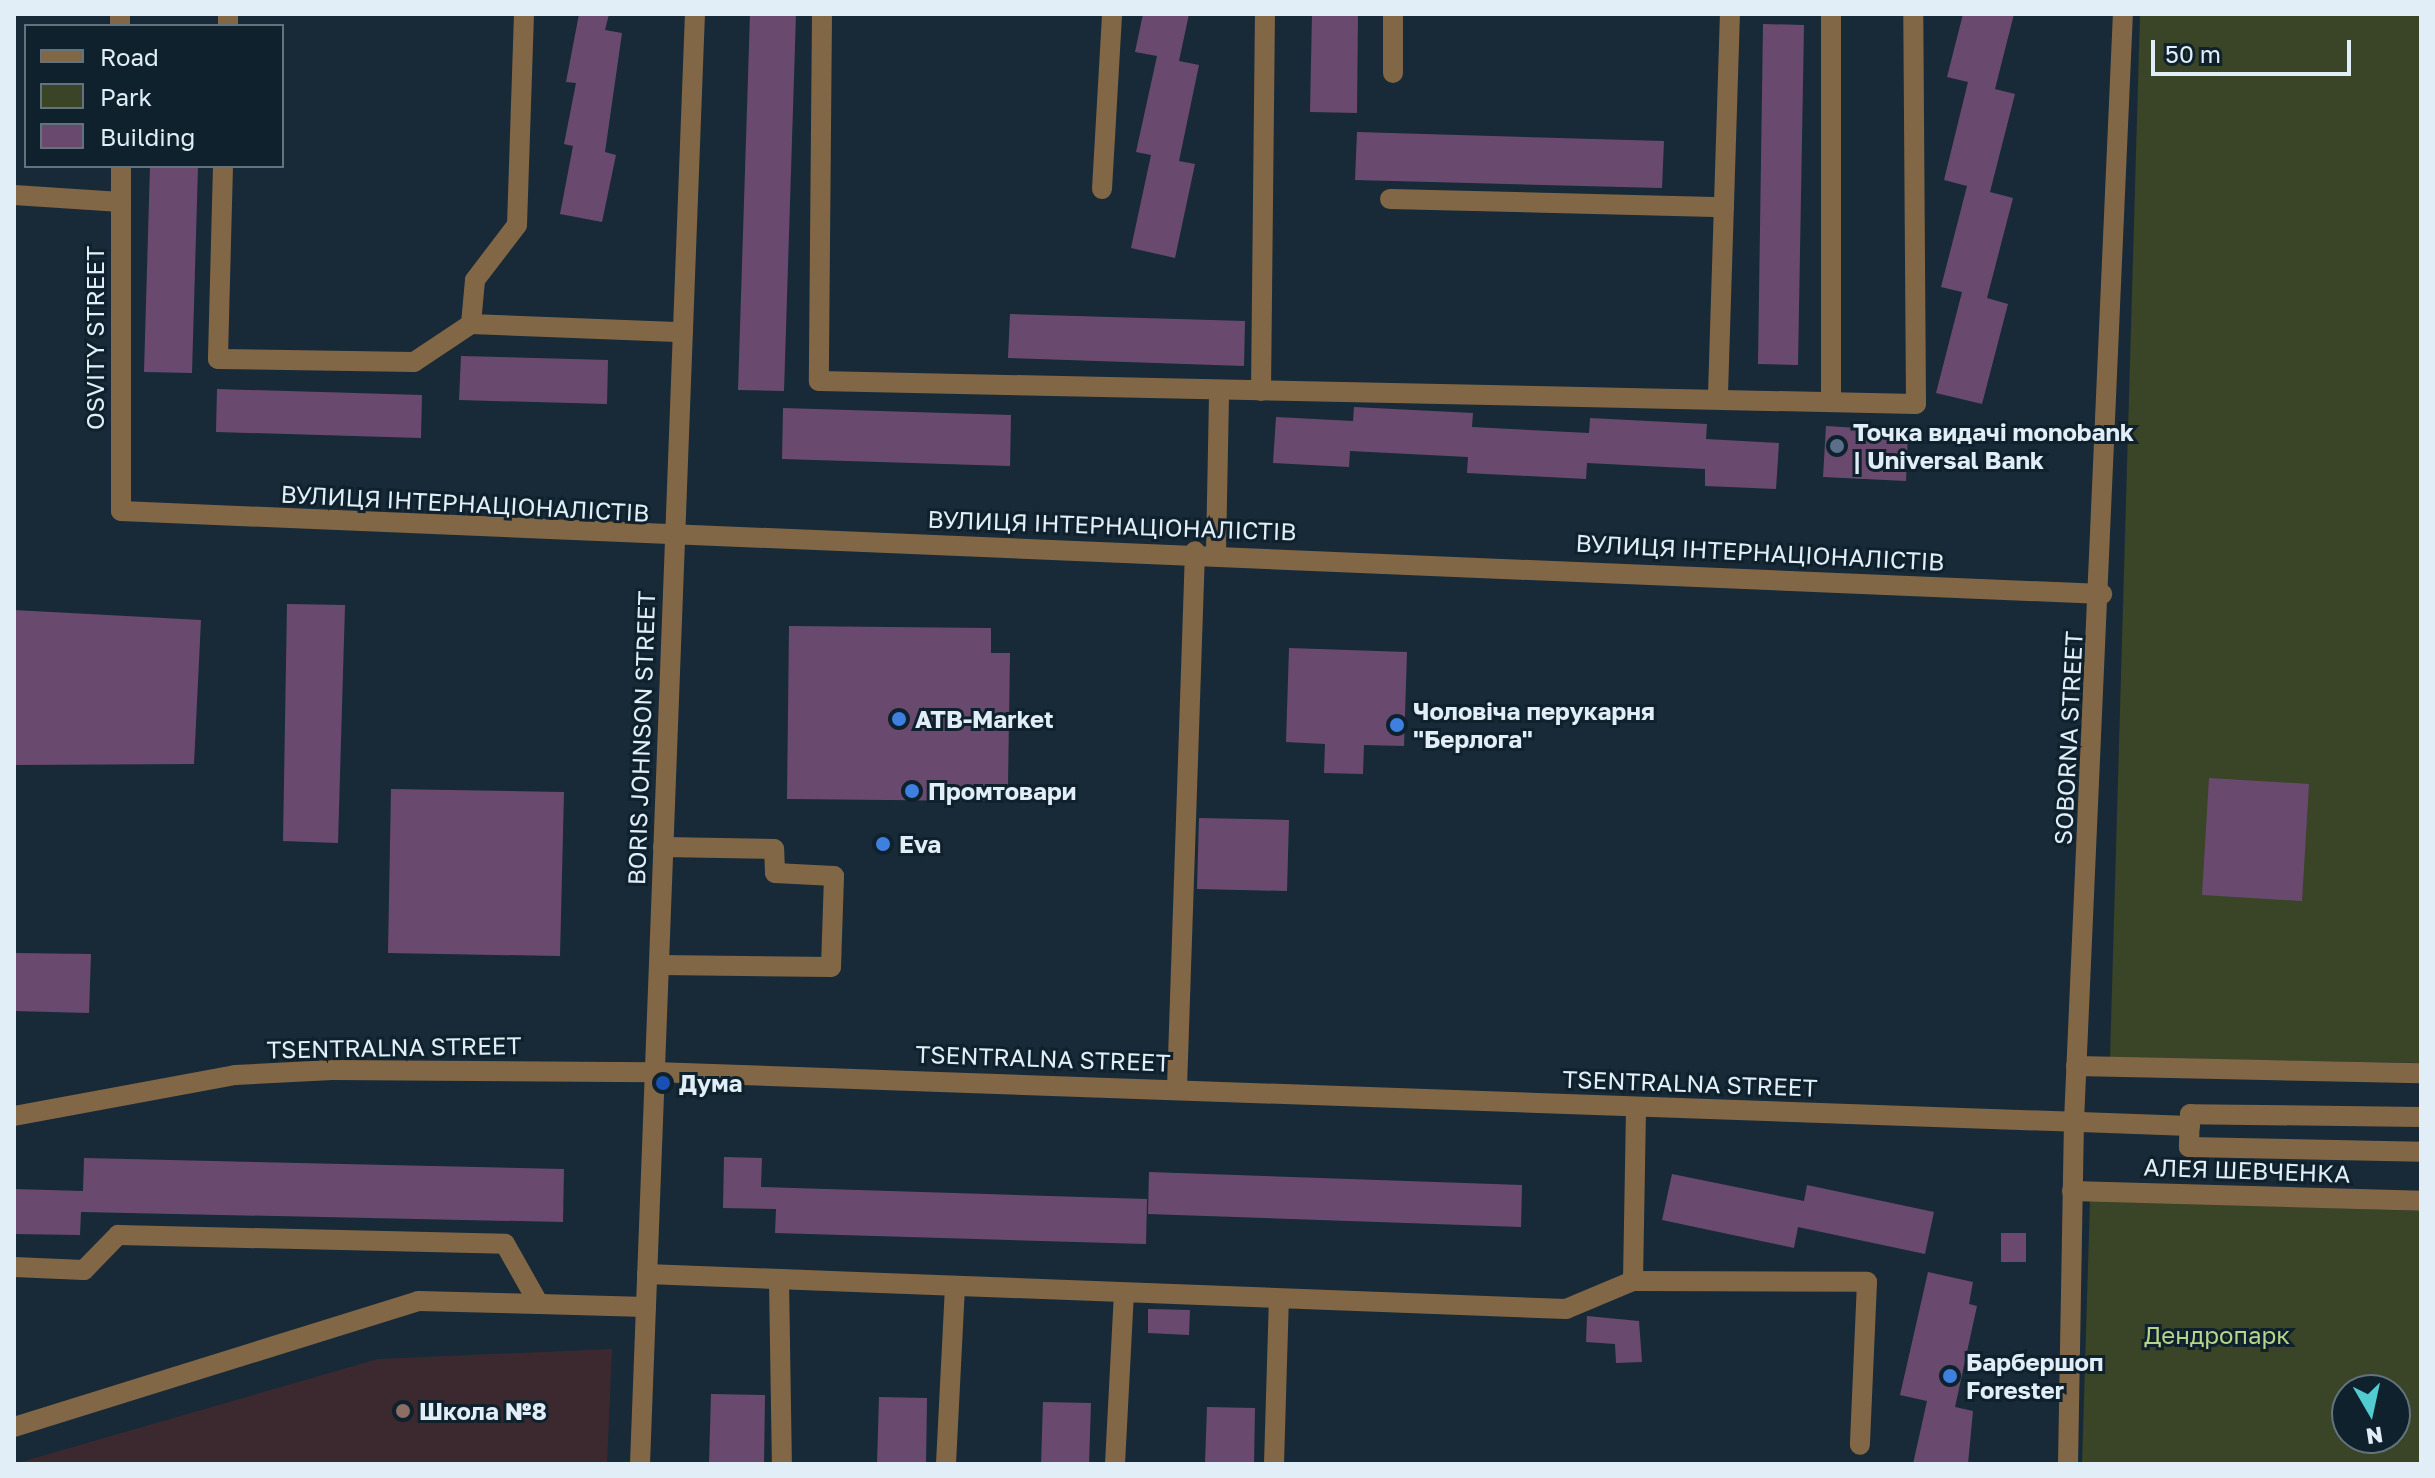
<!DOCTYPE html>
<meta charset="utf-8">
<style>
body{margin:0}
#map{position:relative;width:2435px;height:1478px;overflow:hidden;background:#182a37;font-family:"Golos Text",sans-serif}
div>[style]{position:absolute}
.education>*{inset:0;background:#3c2930}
.green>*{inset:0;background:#3a4427}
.building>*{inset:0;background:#694a6e}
.minor>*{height:20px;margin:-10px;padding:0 10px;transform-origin:10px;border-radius:10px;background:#826746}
.dots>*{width:22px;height:22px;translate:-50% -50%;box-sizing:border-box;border:4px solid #0e212d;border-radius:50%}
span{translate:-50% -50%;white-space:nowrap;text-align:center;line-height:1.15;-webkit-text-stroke:6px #0e212d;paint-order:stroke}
.street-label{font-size:24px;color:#e2eef7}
.poi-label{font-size:24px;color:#e2eef7;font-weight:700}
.left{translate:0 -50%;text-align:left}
.park-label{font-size:24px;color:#b8d38b}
.frame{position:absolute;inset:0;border:16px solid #e2eef7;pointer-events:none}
.legend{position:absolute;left:24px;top:24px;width:260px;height:144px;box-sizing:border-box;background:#0e212d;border:2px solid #63737e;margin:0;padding:10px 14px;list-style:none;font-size:24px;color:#e2eef7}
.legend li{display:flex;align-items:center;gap:16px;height:40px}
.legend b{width:40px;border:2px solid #63737e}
.north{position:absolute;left:2331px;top:1374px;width:80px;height:80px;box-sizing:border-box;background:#0e212d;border:2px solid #63737e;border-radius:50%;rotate:171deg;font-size:22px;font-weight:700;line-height:32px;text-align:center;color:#e2eef7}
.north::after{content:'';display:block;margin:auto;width:28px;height:36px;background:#51ccd1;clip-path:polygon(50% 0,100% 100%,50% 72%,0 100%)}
.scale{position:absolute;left:2151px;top:40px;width:200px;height:36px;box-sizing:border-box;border:4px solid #e2eef7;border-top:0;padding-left:10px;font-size:24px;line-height:28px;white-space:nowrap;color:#e2eef7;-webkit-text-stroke:6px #0e212d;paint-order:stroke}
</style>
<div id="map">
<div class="education">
<div style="clip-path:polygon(612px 1349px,607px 1464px,14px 1464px,378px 1359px)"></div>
</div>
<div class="green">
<div style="clip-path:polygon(2140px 14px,2421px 14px,2421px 1063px,2110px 1058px)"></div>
<div style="clip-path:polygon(evenodd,2090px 1200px,2421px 1211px,2421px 1464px,2082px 1464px,2090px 1200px,2347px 1390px,2395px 1390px,2395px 1438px,2347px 1438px,2347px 1390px)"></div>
</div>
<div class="building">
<div style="clip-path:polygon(579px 14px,609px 14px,605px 30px,622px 33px,605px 152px,616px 155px,602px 222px,560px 214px,573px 146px,564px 144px,576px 83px,566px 82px)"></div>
<div style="clip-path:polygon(750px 14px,796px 14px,784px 391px,738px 390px)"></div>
<div style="clip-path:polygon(1143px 14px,1189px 14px,1179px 61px,1199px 65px,1179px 161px,1195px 164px,1175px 258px,1131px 248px,1151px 155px,1136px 152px,1157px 56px,1135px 52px)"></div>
<div style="clip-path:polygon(1312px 14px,1358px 14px,1357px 113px,1310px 112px)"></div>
<div style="clip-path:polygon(1963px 14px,2014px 14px,1995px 89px,2015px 94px,1990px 192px,2013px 198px,1987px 298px,2008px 304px,1982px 404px,1936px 393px,1962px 292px,1941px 287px,1967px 186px,1944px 180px,1968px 82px,1947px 77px)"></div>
<div style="clip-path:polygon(1763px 24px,1804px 25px,1798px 365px,1758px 364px)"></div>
<div style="clip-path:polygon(1357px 132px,1664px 141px,1662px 188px,1355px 180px)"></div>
<div style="clip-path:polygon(150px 166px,198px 166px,192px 373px,144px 372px)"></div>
<div style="clip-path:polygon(1010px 314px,1245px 321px,1244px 366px,1008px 358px)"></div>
<div style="clip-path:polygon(461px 356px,608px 360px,607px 404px,459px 400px)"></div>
<div style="clip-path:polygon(217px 389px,422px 395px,421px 438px,216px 432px)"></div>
<div style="clip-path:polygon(1354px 407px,1473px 413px,1472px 427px,1589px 433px,1590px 418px,1707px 424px,1706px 439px,1779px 443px,1776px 489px,1705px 486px,1705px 469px,1587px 463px,1586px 479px,1467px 473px,1468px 457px,1350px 451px,1349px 467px,1273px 463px,1276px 417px,1353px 421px)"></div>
<div style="clip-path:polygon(783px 408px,1011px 415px,1010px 466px,782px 459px)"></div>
<div style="clip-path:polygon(1826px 426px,1908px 431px,1906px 481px,1823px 477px)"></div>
<div style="clip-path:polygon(287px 604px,345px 605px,338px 843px,283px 841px)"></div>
<div style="clip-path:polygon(14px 610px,201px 620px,194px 764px,14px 765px)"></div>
<div style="clip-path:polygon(789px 626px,991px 628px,991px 653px,1010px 653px,1008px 785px,989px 785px,989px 801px,787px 799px)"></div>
<div style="clip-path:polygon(1289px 648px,1407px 652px,1404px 746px,1364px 745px,1363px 774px,1324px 773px,1325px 744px,1286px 742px)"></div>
<div style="clip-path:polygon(2209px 778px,2309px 784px,2302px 901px,2202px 895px)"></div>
<div style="clip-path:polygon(391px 789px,564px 792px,560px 956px,388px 953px)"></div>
<div style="clip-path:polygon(1199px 818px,1289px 820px,1287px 891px,1197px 889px)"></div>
<div style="clip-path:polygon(14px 953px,91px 954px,89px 1013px,14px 1011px)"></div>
<div style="clip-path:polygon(724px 1157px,762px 1158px,761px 1187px,1147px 1199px,1146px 1244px,775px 1233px,776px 1209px,723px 1208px)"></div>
<div style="clip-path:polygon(84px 1158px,564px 1169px,563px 1222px,81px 1212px,80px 1235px,14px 1234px,14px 1189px,83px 1191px)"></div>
<div style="clip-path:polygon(1149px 1172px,1522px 1185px,1521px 1227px,1148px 1214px)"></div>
<div style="clip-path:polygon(1672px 1174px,1804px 1201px,1807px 1185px,1934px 1212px,1925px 1254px,1798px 1227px,1794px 1248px,1662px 1220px)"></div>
<div style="clip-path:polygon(2001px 1233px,2026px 1233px,2026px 1262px,2001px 1262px)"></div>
<div style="clip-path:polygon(1928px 1272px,1973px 1282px,1969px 1304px,1977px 1306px,1955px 1407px,1973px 1411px,1968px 1464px,1913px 1464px,1927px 1401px,1900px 1395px)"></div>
<div style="clip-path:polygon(1148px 1309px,1190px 1310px,1189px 1335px,1148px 1333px)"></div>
<div style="clip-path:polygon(1587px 1316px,1639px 1321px,1642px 1362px,1616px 1363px,1615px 1344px,1586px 1342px)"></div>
<div style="clip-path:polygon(711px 1394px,765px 1395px,764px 1464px,709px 1464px)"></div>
<div style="clip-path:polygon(879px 1397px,927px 1398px,926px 1464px,877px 1464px)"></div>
<div style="clip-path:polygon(1043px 1402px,1091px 1403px,1089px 1464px,1041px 1464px)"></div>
<div style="clip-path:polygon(1207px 1407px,1255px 1408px,1254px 1464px,1205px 1464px)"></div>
</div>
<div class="minor">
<div style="left:120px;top:14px;width:12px;rotate:90deg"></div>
<div style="left:822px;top:14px;width:367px;rotate:90.5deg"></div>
<div style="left:819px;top:381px;width:1097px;rotate:1.2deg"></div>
<div style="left:1916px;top:404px;width:390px;rotate:-90.4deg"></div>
<div style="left:1393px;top:14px;width:59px;rotate:90deg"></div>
<div style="left:228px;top:26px;width:12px;rotate:-90deg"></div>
<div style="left:121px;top:166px;width:345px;rotate:90deg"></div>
<div style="left:121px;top:511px;width:1983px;rotate:2.4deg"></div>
<div style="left:223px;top:166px;width:193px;rotate:91.5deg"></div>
<div style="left:218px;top:359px;width:196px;rotate:0.9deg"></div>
<div style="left:414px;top:362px;width:69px;rotate:-33.7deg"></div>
<div style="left:471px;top:324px;width:44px;rotate:-84.8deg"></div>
<div style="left:475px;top:280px;width:69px;rotate:-52.6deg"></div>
<div style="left:517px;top:225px;width:211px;rotate:-88.1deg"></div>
<div style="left:1102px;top:189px;width:175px;rotate:-86.7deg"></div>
<div style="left:14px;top:195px;width:107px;rotate:3.7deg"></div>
<div style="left:1390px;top:199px;width:334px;rotate:1.4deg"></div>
<div style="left:471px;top:324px;width:212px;rotate:2.2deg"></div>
<div style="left:1261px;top:391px;width:377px;rotate:-89.4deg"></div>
<div style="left:1718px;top:394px;width:380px;rotate:-88.2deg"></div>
<div style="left:1831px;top:399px;width:385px;rotate:-90deg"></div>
<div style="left:1216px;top:552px;width:162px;rotate:-88.9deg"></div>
<div style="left:659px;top:965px;width:172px;rotate:0.7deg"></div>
<div style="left:831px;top:967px;width:91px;rotate:-88.1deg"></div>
<div style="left:834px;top:876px;width:59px;rotate:-177.1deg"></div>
<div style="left:775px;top:873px;width:24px;rotate:-92deg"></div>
<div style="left:774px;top:849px;width:111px;rotate:-179deg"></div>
<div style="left:2076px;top:1066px;width:345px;rotate:1.2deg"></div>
<div style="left:1177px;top:1088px;width:537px;rotate:-88.08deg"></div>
<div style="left:14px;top:1116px;width:225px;rotate:-10.5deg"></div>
<div style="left:235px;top:1075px;width:97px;rotate:-3deg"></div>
<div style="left:332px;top:1070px;width:322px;rotate:0.4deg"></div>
<div style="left:654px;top:1072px;width:1537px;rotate:2.01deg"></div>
<div style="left:2421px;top:1117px;width:231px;rotate:-179.3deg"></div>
<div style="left:2190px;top:1114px;width:33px;rotate:92deg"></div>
<div style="left:2189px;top:1147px;width:232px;rotate:1.2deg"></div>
<div style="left:2072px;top:1191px;width:349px;rotate:1.6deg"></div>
<div style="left:14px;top:1267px;width:70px;rotate:2.5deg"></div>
<div style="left:84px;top:1270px;width:49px;rotate:-45.8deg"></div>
<div style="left:118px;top:1235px;width:387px;rotate:1.3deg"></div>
<div style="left:505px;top:1244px;width:69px;rotate:60.5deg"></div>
<div style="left:539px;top:1304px;width:107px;rotate:1.6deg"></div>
<div style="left:647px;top:1274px;width:920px;rotate:2.18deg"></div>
<div style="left:1566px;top:1309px;width:73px;rotate:-22.7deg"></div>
<div style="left:1633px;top:1281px;width:234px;rotate:0.2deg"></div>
<div style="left:1867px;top:1282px;width:163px;rotate:92.5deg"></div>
<div style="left:779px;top:1280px;width:184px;rotate:89.1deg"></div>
<div style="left:1633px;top:1281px;width:172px;rotate:-89deg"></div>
<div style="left:14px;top:1427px;width:423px;rotate:-17.3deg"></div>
<div style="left:418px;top:1301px;width:121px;rotate:1.4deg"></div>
<div style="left:640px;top:1464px;width:1451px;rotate:-87.83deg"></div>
<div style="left:946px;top:1464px;width:177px;rotate:-87.1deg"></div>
<div style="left:1115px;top:1464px;width:171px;rotate:-87deg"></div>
<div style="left:1274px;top:1464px;width:165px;rotate:-88.3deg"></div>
<div style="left:2068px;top:1464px;width:343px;rotate:-89deg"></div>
<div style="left:2074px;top:1121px;width:1108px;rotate:-87.47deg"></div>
</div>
<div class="dots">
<div style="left:1837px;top:446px;background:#5c6f8a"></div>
<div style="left:899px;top:719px;background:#3f7fe0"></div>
<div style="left:1397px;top:725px;background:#3f7fe0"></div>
<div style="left:912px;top:791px;background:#3f7fe0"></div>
<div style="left:883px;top:844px;background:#3f7fe0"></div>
<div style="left:663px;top:1083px;background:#1a4fb4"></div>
<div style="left:1950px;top:1376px;background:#3f7fe0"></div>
<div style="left:403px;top:1411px;background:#8d6e63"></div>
</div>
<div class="street-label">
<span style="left:95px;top:338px;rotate:-90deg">OSVITY STREET</span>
<span style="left:465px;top:503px;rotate:3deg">ВУЛИЦЯ ІНТЕРНАЦІОНАЛІСТІВ</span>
<span style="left:1112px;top:525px;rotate:2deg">ВУЛИЦЯ ІНТЕРНАЦІОНАЛІСТІВ</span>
<span style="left:1760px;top:552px;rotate:3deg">ВУЛИЦЯ ІНТЕРНАЦІОНАЛІСТІВ</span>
<span style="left:641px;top:738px;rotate:-88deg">BORIS JOHNSON STREET</span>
<span style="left:2068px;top:738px;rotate:-87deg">SOBORNA STREET</span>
<span style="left:394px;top:1047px;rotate:-1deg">TSENTRALNA STREET</span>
<span style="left:1043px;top:1058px;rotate:2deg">TSENTRALNA STREET</span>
<span style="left:1690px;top:1083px;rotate:2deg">TSENTRALNA STREET</span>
<span style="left:2247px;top:1170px;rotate:2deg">АЛЕЯ ШЕВЧЕНКА</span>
</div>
<div class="poi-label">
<span class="left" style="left:1853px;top:446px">Точка видачі monobank<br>| Universal Bank</span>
<span class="left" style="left:1413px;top:725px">Чоловіча перукарня<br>"Берлога"</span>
<span class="left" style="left:915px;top:719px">ATB-Market</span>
<span class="left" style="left:928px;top:791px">Промтовари</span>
<span class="left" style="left:899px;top:844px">Eva</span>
<span class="left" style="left:679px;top:1083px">Дума</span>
<span class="left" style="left:1966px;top:1376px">Барбершоп<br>Forester</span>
<span class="left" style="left:419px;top:1411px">Школа №8</span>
</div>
<div class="park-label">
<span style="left:2217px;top:1335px">Дендропарк</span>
</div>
<div class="frame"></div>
<ul class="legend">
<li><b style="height:10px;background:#826746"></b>Road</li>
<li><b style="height:22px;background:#3a4427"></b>Park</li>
<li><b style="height:22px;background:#694a6e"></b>Building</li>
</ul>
<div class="north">N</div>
<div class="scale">50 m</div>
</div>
